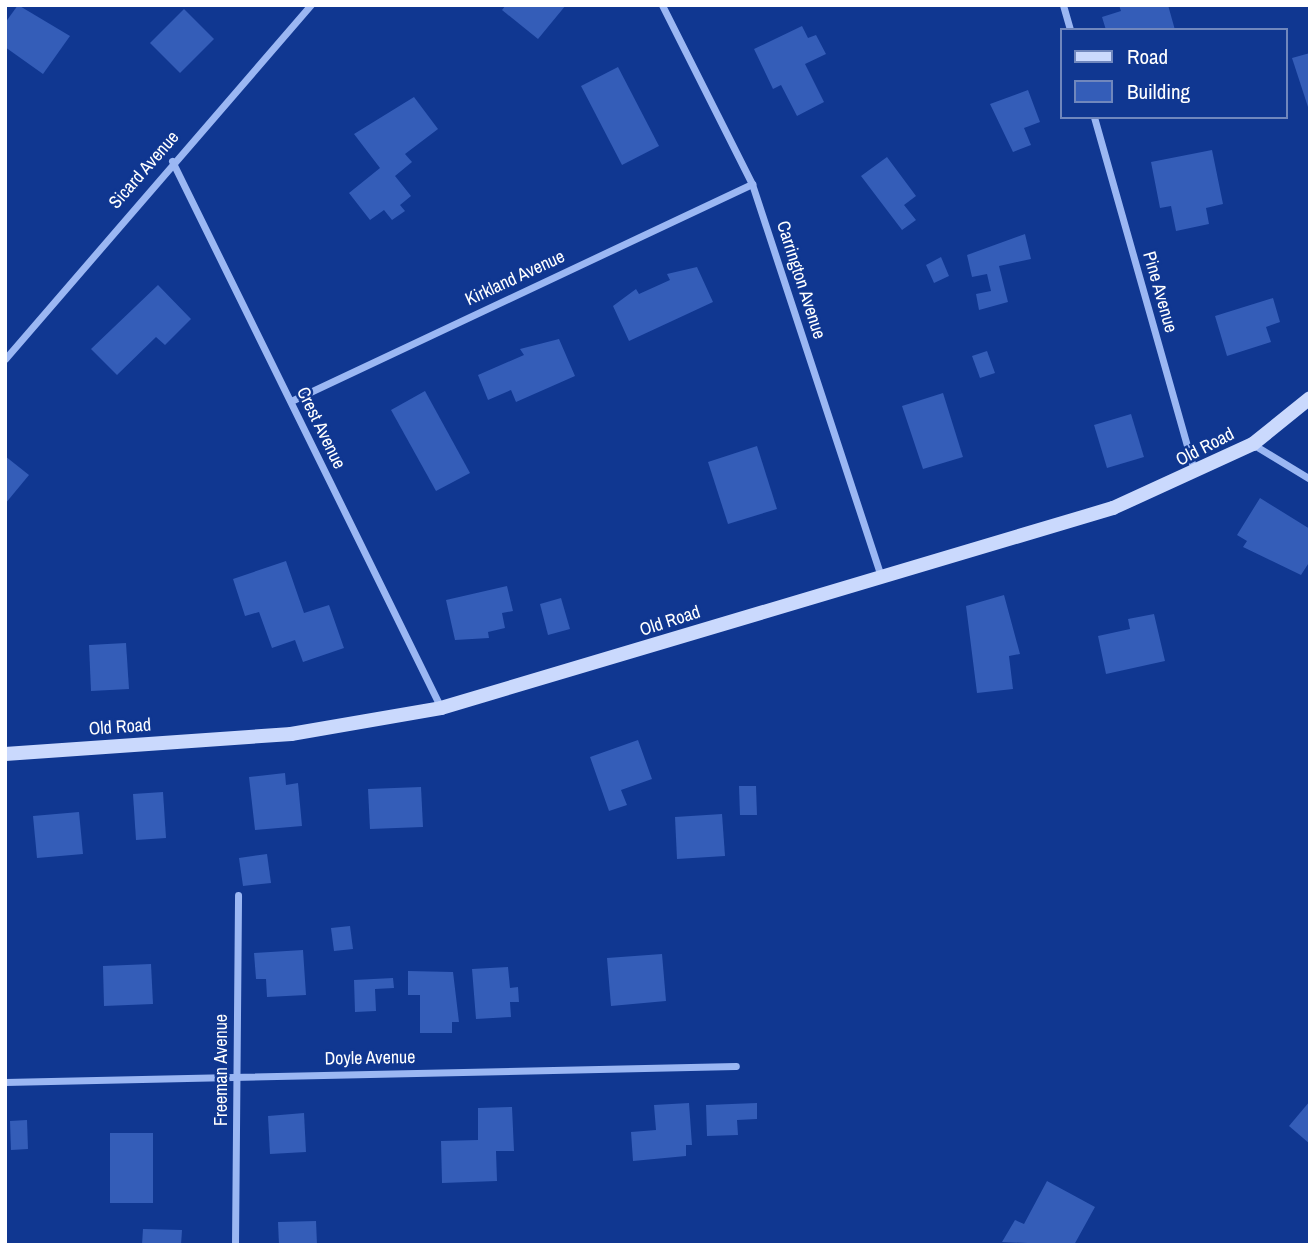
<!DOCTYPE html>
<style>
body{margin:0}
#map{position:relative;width:1315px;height:1250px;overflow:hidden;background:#103791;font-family:"Archivo Narrow",sans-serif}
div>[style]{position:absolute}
.building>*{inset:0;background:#345db8}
.street>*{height:7px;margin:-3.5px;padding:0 3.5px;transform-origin:3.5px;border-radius:3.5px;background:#9bb7f3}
.secondary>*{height:14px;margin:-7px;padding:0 7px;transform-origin:7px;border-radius:7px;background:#cad9fd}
span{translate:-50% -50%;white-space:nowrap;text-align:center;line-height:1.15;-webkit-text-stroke:5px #103791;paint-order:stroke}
.street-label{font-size:18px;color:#fff}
.frame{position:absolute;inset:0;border:7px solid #fff;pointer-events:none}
.legend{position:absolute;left:1060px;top:28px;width:228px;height:91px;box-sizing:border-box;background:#103791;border:2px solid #7087bd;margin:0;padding:9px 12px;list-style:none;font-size:21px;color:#fff}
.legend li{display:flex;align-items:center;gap:14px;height:35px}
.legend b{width:35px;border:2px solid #7087bd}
</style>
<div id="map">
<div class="building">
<div style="clip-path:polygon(18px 5px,70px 36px,43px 74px,5px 47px,5px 23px)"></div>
<div style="clip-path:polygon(506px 5px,566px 5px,538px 39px,502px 10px)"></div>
<div style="clip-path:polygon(1119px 5px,1168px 5px,1175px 30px,1106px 30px,1102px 17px,1121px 11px)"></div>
<div style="clip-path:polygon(184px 9px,214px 39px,180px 73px,150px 43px)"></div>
<div style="clip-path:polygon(802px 26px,808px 38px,816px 35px,826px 54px,805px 64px,824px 102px,797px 116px,781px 85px,773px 89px,754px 49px)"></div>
<div style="clip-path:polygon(1310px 53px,1310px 110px,1309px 110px,1292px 58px)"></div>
<div style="clip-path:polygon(618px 67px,659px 146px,622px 165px,581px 86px)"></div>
<div style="clip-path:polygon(1028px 90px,1040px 122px,1024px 128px,1031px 145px,1013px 152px,990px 104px)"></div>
<div style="clip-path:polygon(414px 97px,438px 129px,405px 154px,412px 162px,395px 176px,411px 196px,400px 205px,405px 211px,392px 220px,384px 210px,370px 220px,349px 193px,380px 168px,354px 134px)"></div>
<div style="clip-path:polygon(1212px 150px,1223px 204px,1206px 208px,1209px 224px,1176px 231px,1171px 206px,1160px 208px,1151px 162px)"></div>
<div style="clip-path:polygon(887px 157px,916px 196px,904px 205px,916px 220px,902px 230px,861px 176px)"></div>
<div style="clip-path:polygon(1025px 234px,1031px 259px,999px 266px,1008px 302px,979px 310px,976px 294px,991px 291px,987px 274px,972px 277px,967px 255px)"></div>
<div style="clip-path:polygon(941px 257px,949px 276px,934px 283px,926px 265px)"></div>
<div style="clip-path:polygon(697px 267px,713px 302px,629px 341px,613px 306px,636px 289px,639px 294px,670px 280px,667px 274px)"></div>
<div style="clip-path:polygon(158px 285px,191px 319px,165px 345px,156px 337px,117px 375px,91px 349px)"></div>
<div style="clip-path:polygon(1273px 298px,1280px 322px,1266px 327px,1271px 342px,1227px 356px,1215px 316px)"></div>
<div style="clip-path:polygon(559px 339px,575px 376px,516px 402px,511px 390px,488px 400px,478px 375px,524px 355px,520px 349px)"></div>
<div style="clip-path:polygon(987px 351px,995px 373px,980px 378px,972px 356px)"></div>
<div style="clip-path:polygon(425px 391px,470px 473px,436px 491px,391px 410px)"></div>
<div style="clip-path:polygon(943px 393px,963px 457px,923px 469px,902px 406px)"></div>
<div style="clip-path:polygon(1131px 414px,1144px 457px,1107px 468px,1094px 425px)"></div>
<div style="clip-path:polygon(757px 446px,777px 509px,728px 524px,708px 462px)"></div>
<div style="clip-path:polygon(5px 456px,29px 475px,5px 504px)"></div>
<div style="clip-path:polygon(1260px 498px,1310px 529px,1310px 561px,1301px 575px,1243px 547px,1247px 541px,1237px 535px)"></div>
<div style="clip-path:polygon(286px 561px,304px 613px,329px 605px,344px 648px,303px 662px,295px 640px,272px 648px,259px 612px,245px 616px,233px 579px)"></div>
<div style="clip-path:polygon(507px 586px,513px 611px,502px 613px,505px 628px,488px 632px,489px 638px,455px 640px,446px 600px)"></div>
<div style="clip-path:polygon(1004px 595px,1020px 654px,1009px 656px,1013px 689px,977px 693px,966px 606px)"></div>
<div style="clip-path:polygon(561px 598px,570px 629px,548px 635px,540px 604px)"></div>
<div style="clip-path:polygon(1154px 614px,1165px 661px,1106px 674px,1098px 636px,1130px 629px,1128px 619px)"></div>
<div style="clip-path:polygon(126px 643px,129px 689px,91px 691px,89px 645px)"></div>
<div style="clip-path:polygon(638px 740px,652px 779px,621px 790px,627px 805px,609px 811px,590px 757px)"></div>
<div style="clip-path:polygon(285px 773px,286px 785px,298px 783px,302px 826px,255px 830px,249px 777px)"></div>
<div style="clip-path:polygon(739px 786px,756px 786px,757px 815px,740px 815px)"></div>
<div style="clip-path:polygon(421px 787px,423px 827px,370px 829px,368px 789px)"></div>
<div style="clip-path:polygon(163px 792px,166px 838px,136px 840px,133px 794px)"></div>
<div style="clip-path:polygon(79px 812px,83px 854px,37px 858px,33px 816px)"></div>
<div style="clip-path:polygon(722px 814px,725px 856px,677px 859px,675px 817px)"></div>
<div style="clip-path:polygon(267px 854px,271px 883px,243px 886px,239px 858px)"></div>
<div style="clip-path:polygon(350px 926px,353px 949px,334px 951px,331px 928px)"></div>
<div style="clip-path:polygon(303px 950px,306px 995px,267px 997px,266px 979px,256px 979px,254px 953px)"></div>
<div style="clip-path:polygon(662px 954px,666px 1001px,611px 1006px,607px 958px)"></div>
<div style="clip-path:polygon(151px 964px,153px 1004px,104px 1006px,103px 966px)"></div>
<div style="clip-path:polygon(508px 967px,510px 988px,518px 987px,519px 1002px,510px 1002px,511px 1017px,476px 1019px,472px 969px)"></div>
<div style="clip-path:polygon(408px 971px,453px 972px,459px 1022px,452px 1022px,452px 1033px,420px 1033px,420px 995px,408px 995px)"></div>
<div style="clip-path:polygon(393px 978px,394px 988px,375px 989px,376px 1011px,355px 1012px,354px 980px)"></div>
<div style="clip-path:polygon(1310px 1101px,1310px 1144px,1289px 1126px)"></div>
<div style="clip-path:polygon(689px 1103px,692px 1145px,686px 1145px,686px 1156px,633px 1161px,631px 1132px,656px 1130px,654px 1105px)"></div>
<div style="clip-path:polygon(757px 1103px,757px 1119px,737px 1120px,738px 1135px,707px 1136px,706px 1105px)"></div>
<div style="clip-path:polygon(512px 1107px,514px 1151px,496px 1151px,497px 1181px,442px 1183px,441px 1141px,478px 1140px,478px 1108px)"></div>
<div style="clip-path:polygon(304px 1113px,306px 1152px,270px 1154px,268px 1116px)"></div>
<div style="clip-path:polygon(27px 1120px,28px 1149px,11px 1150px,10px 1121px)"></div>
<div style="clip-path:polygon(110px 1133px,153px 1133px,153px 1203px,110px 1203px)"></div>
<div style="clip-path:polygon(1047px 1181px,1095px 1207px,1074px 1245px,1002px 1242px,1015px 1220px,1024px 1224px)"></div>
<div style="clip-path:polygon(316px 1221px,317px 1245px,279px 1245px,278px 1222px)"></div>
<div style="clip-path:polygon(143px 1229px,182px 1230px,181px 1245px,142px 1245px)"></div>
</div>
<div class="street">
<div style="left:662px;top:5px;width:200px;rotate:63.3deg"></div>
<div style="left:752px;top:184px;width:413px;rotate:71.8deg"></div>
<div style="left:1063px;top:5px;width:26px;rotate:74deg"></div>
<div style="left:1094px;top:117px;width:367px;rotate:74.2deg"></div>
<div style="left:172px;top:161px;width:610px;rotate:63.81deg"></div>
<div style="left:5px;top:359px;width:468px;rotate:-49.2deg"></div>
<div style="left:291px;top:401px;width:510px;rotate:-25.21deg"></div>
<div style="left:1254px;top:445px;width:66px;rotate:31.3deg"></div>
<div style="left:5px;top:1082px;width:731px;rotate:-1.25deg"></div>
<div style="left:235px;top:1245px;width:350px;rotate:-89.5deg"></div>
</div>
<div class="secondary">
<div style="left:5px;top:754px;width:287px;rotate:-4deg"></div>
<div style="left:291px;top:734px;width:152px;rotate:-9.8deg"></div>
<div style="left:441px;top:708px;width:701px;rotate:-16.57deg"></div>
<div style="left:1113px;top:508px;width:154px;rotate:-24.6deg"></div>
<div style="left:1253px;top:444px;width:73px;rotate:-38.9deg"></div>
</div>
<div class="street-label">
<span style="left:144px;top:170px;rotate:-49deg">Sicard Avenue</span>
<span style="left:515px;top:278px;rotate:-25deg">Kirkland Avenue</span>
<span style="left:801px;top:280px;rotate:72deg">Carrington Avenue</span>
<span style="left:1160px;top:292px;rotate:74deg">Pine Avenue</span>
<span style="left:321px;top:428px;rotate:64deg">Crest Avenue</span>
<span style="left:1205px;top:447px;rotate:-27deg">Old Road</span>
<span style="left:670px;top:621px;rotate:-18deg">Old Road</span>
<span style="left:120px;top:727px;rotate:-4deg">Old Road</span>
<span style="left:370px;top:1058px;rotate:-1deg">Doyle Avenue</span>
<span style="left:221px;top:1070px;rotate:-90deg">Freeman Avenue</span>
</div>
<div class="frame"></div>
<ul class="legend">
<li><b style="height:9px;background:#cad9fd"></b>Road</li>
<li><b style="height:19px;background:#345db8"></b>Building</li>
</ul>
</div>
